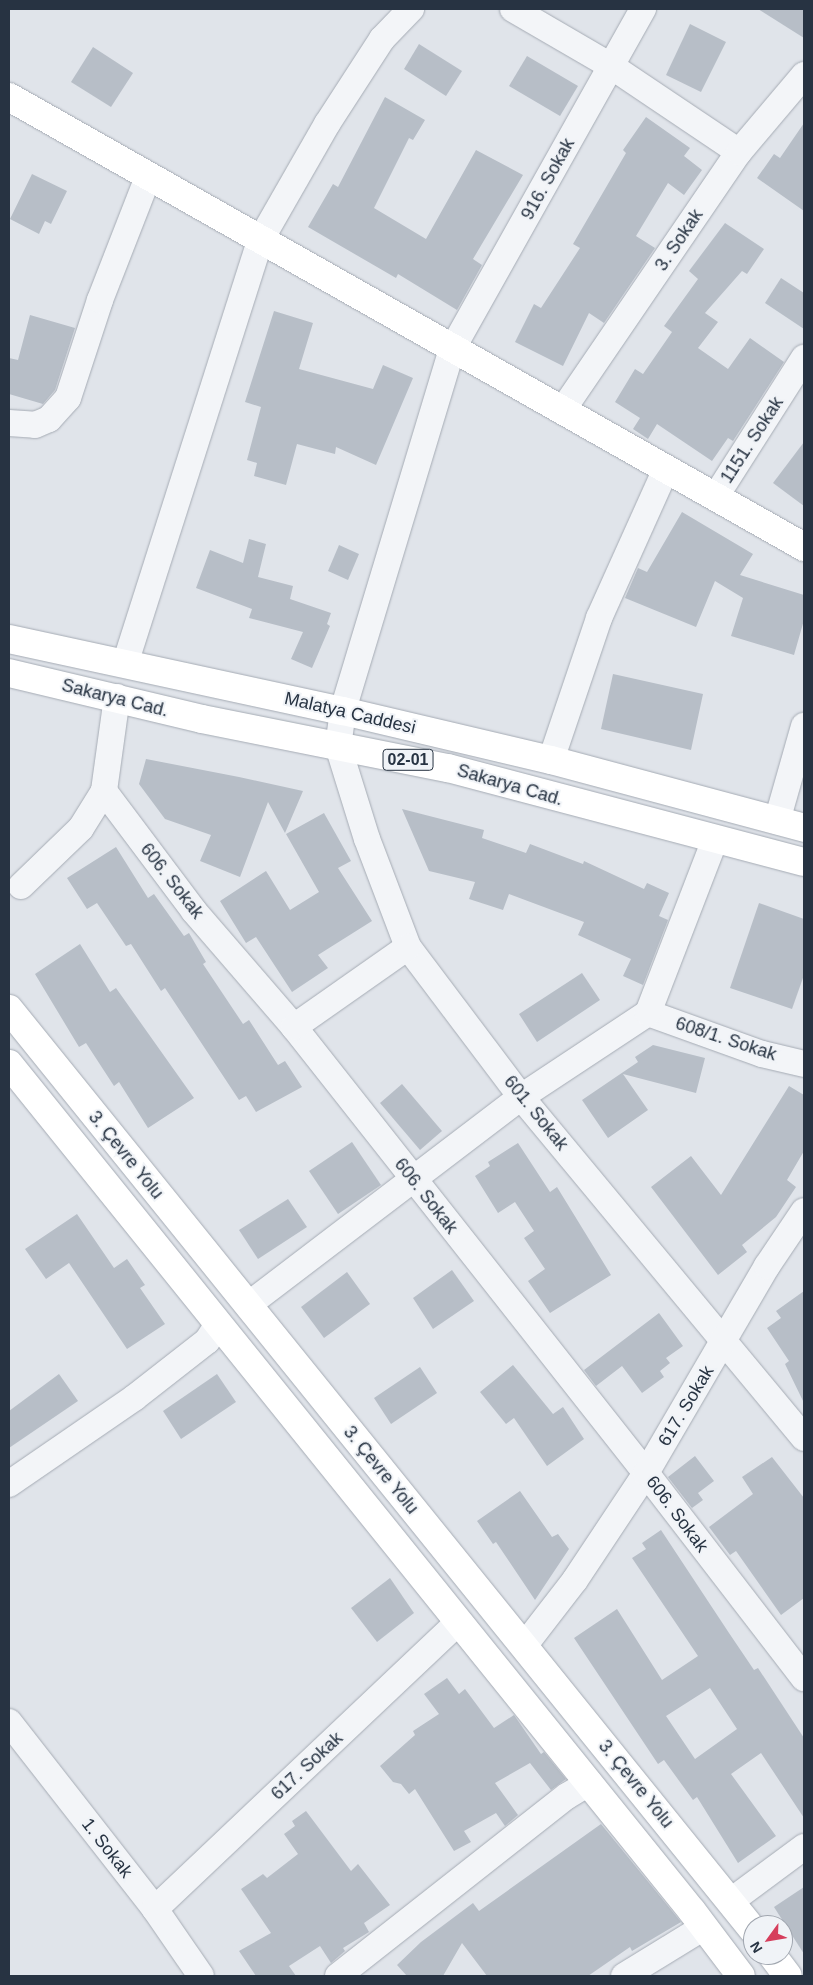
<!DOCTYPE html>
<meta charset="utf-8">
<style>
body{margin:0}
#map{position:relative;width:813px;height:1985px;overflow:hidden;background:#e0e4ea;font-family:Helvetica,sans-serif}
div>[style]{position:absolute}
.building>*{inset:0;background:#b7bec7}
.roads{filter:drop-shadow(0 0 1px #a5abb4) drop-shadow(0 0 1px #a5abb4)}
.street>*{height:26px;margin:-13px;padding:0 13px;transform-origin:13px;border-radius:13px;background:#f3f5f8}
.secondary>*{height:28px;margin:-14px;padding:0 14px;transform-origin:14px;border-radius:14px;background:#fff}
.primary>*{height:28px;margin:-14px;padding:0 14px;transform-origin:14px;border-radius:14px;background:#fff}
span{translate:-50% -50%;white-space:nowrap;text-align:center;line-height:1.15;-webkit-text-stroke:4px #f0f3f7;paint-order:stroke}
.shield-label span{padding:1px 4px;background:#f0f3f7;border:1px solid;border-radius:4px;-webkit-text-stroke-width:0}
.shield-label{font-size:16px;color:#273342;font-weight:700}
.street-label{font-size:18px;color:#273342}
.frame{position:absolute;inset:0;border:10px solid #273342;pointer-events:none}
.north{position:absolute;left:743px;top:1915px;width:50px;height:50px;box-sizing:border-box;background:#f0f3f7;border:1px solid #a0a6af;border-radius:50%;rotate:238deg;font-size:14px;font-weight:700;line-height:20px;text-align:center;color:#273342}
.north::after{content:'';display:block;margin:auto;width:18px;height:22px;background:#d63e5c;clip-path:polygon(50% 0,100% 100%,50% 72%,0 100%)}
</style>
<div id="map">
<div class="building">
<div style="clip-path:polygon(758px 9px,804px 9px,804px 38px)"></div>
<div style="clip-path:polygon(690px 24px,726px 42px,701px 92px,666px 75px)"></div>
<div style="clip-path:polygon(419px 44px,462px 71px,446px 96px,404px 69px)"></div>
<div style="clip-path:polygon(93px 47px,133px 73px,111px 107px,71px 82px)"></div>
<div style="clip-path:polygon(527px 56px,578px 86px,560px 116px,509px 86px)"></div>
<div style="clip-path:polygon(385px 97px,425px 120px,413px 140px,409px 138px,374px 208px,426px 239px,476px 150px,523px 175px,473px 259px,482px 265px,457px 310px,398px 274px,396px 278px,308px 227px,333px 184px,338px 187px)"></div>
<div style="clip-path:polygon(646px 117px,690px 148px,684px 156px,702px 170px,684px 195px,668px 183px,636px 236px,655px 248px,604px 323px,589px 313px,563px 366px,515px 342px,534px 304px,541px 308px,580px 248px,573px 244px,626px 153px,623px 150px)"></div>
<div style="clip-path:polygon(804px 123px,804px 211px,757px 178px,774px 154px,780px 158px)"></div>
<div style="clip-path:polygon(32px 174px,67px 191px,51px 224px,45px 221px,39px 234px,10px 219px)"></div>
<div style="clip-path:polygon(725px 223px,764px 249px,747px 274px,742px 271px,705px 313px,718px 322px,698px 348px,728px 369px,750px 338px,784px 362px,733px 441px,728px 438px,712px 461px,657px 424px,648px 439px,633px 429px,640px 418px,615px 402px,635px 369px,643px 374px,672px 332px,664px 326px,698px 279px,689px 271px)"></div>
<div style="clip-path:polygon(781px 278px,804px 293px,804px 329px,765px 303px)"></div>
<div style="clip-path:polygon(274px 311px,313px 323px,299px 369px,373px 389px,383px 365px,413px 378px,376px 465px,336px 447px,335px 454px,297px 444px,286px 485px,254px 476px,257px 463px,247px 460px,261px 407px,245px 402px)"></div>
<div style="clip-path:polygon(30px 315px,75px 328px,55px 390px,43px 404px,9px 394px,9px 358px,18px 360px)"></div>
<div style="clip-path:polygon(804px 442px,804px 506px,773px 483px)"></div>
<div style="clip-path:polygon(682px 512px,753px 554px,740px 575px,804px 595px,804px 620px,794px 655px,731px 636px,743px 598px,715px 581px,696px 627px,625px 598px,638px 568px,647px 572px)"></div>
<div style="clip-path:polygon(249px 539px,266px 544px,258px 577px,293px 586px,290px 599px,331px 613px,327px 624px,330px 626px,312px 668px,291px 659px,303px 632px,249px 618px,252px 609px,196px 588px,210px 550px,243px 563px)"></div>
<div style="clip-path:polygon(339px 545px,359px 554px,348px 580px,328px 571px)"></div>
<div style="clip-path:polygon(613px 674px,703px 694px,691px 750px,601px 729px)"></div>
<div style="clip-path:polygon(146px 759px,239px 777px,303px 791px,285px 833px,268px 802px,240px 877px,200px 861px,211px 835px,165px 819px,139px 784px)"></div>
<div style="clip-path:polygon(402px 809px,484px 830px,482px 838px,526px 853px,530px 844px,583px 864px,584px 861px,644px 889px,647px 883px,669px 893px,659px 916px,668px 920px,643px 985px,623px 976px,631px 959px,578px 935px,584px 922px,509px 894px,503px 910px,469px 899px,475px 882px,429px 871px)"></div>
<div style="clip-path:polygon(324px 813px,351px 861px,338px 868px,372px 921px,318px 955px,328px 968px,292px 992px,256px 937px,246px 943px,220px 901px,266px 871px,290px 910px,319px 892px,286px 834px)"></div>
<div style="clip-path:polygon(116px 847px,148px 898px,154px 894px,184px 936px,189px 933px,206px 962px,203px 964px,243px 1024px,249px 1020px,278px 1065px,285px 1061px,302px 1087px,256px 1112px,246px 1096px,239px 1100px,165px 988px,161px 991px,131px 944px,126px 946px,97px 903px,87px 909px,67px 878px)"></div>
<div style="clip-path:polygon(759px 903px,804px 919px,804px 975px,792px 1009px,730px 988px)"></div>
<div style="clip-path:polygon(80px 944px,110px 992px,116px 988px,194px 1098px,148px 1128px,119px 1082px,114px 1086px,86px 1043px,79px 1047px,35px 974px)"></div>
<div style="clip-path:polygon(582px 973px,600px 1000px,537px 1042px,519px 1014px)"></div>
<div style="clip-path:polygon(653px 1045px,705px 1058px,696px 1093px,623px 1074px,648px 1110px,608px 1138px,582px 1100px,638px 1062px,635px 1057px)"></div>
<div style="clip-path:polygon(402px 1084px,442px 1131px,420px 1150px,380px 1103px)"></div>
<div style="clip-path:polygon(789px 1086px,804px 1095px,804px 1151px,787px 1180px,796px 1187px,776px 1217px,742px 1245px,747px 1252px,718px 1275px,651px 1187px,691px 1156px,721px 1195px)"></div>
<div style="clip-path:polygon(352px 1142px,381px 1185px,338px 1214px,309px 1171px)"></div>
<div style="clip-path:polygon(518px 1143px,550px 1192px,557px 1187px,611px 1275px,550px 1313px,528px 1281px,545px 1269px,524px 1238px,534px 1231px,515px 1202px,498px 1213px,475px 1176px,490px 1166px,488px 1162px)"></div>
<div style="clip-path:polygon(288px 1199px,307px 1227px,258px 1259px,239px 1230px)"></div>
<div style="clip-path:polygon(77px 1214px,114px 1268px,127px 1259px,145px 1285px,140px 1288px,165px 1324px,127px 1349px,69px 1263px,46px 1279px,25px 1249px)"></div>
<div style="clip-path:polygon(452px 1270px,474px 1301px,433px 1329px,413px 1298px)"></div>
<div style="clip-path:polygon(347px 1272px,370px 1304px,324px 1338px,301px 1307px)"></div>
<div style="clip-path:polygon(804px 1291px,804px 1403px,785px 1364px,789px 1361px,767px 1328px,781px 1318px,776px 1311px)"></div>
<div style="clip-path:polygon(659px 1313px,683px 1346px,666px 1358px,670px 1363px,660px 1371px,664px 1377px,642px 1393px,622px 1366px,596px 1386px,584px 1370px)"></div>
<div style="clip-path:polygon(513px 1365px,553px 1414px,563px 1407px,584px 1439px,547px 1466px,514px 1418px,506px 1424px,480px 1392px)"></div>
<div style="clip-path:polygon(420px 1367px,437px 1393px,391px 1424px,374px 1398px)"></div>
<div style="clip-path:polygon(59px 1374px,78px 1401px,9px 1448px,9px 1411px)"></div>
<div style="clip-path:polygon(217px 1374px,236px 1402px,181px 1439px,163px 1411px)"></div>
<div style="clip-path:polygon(695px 1456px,714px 1481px,698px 1493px,703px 1500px,692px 1508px,668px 1477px)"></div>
<div style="clip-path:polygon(772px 1457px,804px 1498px,804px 1598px,781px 1615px,736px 1551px,730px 1555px,709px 1527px,753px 1494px,742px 1477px)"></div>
<div style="clip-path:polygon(520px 1491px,552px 1537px,558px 1534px,569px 1549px,535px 1600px,496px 1542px,493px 1544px,477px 1521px)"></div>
<div style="clip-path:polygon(evenodd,661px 1530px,729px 1633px,754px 1670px,758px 1668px,804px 1738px,804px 1818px,761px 1753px,731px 1774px,776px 1836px,738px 1863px,697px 1797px,693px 1800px,664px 1760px,658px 1764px,574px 1638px,617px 1609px,662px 1680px,698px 1656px,632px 1558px,646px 1549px,642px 1543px,661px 1530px,710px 1688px,737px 1729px,695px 1759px,666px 1716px,710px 1688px)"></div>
<div style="clip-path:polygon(390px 1578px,414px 1613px,377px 1642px,351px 1608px)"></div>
<div style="clip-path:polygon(447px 1678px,459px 1694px,465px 1689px,494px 1728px,514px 1715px,541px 1754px,544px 1752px,566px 1779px,551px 1790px,530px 1763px,495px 1783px,518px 1815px,505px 1826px,496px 1813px,464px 1831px,471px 1842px,454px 1851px,415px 1789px,409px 1794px,401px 1784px,393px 1782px,380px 1766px,415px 1735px,413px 1731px,439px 1714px,424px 1694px)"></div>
<div style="clip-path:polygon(306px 1811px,351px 1871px,358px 1864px,390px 1905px,364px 1923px,369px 1932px,343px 1948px,345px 1951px,331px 1963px,320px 1946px,289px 1966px,296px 1976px,256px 1976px,239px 1951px,271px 1933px,241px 1889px,263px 1874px,267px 1878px,298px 1854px,284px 1834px,295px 1826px,292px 1821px)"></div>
<div style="clip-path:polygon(601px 1824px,681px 1922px,632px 1951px,630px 1947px,588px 1976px,487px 1976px,462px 1943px,443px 1976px,407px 1976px,397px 1965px,421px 1942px,473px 1903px,479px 1911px)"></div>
<div style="clip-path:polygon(804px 1887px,804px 1954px,774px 1907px)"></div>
</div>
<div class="roads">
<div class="street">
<div style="left:513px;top:9px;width:113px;rotate:30.2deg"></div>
<div style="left:611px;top:66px;width:154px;rotate:33.9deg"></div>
<div style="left:643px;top:9px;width:390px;rotate:119.3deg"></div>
<div style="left:452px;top:349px;width:378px;rotate:106.8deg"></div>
<div style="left:343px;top:711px;width:35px;rotate:98deg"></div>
<div style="left:338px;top:746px;width:97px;rotate:72.7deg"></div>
<div style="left:367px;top:839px;width:116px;rotate:69.2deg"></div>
<div style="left:408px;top:947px;width:188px;rotate:53deg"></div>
<div style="left:521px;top:1097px;width:443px;rotate:50.3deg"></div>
<div style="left:562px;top:411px;width:314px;rotate:-55.7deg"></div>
<div style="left:739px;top:152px;width:101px;rotate:-49.8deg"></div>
<div style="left:9px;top:423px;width:26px;rotate:4deg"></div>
<div style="left:35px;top:425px;width:15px;rotate:-23deg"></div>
<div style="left:49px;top:419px;width:28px;rotate:-48deg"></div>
<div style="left:68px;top:398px;width:103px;rotate:-71.9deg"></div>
<div style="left:100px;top:300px;width:132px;rotate:-68.7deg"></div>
<div style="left:716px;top:496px;width:164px;rotate:-57.5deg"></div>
<div style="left:125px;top:664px;width:444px;rotate:-72.3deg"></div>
<div style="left:260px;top:241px;width:135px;rotate:-60.2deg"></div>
<div style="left:327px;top:124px;width:101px;rotate:-57.1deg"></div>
<div style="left:382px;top:39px;width:42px;rotate:-46deg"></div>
<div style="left:117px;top:697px;width:95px;rotate:97.9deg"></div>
<div style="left:104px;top:791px;width:150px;rotate:53.1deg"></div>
<div style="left:194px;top:911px;width:153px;rotate:49.2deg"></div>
<div style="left:294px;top:1027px;width:568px;rotate:51.72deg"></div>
<div style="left:646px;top:1473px;width:259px;rotate:52.4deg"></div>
<div style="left:551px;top:760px;width:150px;rotate:-71.3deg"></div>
<div style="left:599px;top:618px;width:163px;rotate:-65.8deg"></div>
<div style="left:777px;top:821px;width:99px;rotate:-74.1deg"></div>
<div style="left:21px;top:886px;width:83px;rotate:-44deg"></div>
<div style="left:81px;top:828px;width:44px;rotate:-58.1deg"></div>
<div style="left:648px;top:1013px;width:121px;rotate:19.8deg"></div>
<div style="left:762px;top:1054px;width:43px;rotate:13.4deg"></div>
<div style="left:294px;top:1027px;width:139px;rotate:-35.1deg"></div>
<div style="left:248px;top:1305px;width:343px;rotate:-37.3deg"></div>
<div style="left:521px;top:1097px;width:152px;rotate:-33.5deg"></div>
<div style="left:648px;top:1013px;width:186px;rotate:-68.9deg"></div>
<div style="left:9px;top:1484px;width:152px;rotate:-34.5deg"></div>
<div style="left:134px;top:1398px;width:93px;rotate:-38deg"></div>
<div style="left:207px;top:1341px;width:20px;rotate:-57deg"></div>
<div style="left:524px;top:1646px;width:83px;rotate:-52.3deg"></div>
<div style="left:575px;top:1580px;width:128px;rotate:-56.4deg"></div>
<div style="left:646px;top:1473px;width:240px;rotate:-59.7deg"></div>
<div style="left:767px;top:1266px;width:66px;rotate:-56.1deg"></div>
<div style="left:9px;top:1722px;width:237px;rotate:52deg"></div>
<div style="left:155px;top:1909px;width:81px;rotate:55.5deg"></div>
<div style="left:731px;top:1901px;width:91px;rotate:-36.5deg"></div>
<div style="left:155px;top:1909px;width:418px;rotate:-43.4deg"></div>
<div style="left:338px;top:1976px;width:291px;rotate:-38.2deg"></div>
<div style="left:567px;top:1796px;width:26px;rotate:-31deg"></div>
<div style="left:624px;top:1976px;width:94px;rotate:-31.5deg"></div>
</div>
<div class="secondary">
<div style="left:9px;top:97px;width:914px;rotate:29.51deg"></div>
<div style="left:9px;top:1009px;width:1184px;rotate:51.07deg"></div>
<div style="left:9px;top:1064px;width:1088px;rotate:51.12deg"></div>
<div style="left:692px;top:1911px;width:81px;rotate:53deg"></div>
<div style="left:772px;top:1955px;width:26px;rotate:53deg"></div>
</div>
<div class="primary">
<div style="left:9px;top:639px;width:342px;rotate:12.2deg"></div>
<div style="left:343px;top:711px;width:214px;rotate:13.3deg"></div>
<div style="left:551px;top:760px;width:262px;rotate:15deg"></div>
<div style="left:9px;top:673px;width:198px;rotate:13.4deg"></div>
<div style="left:202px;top:719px;width:251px;rotate:11.3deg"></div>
<div style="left:448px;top:768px;width:368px;rotate:14.8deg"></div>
</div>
</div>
<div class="shield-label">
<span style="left:408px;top:760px">02-01</span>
</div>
<div class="street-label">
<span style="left:548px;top:179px;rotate:-61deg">916. Sokak</span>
<span style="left:679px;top:240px;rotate:-56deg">3. Sokak</span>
<span style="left:752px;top:440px;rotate:-57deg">1151. Sokak</span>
<span style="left:115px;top:698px;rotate:14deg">Sakarya Cad.</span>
<span style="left:350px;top:713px;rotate:13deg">Malatya Caddesi</span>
<span style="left:510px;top:785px;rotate:16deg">Sakarya Cad.</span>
<span style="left:172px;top:881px;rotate:52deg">606. Sokak</span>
<span style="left:726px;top:1039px;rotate:18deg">608/1. Sokak</span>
<span style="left:536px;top:1113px;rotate:51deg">601. Sokak</span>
<span style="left:126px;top:1155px;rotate:51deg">3. Çevre Yolu</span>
<span style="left:426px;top:1196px;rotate:52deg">606. Sokak</span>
<span style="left:686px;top:1406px;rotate:-59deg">617. Sokak</span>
<span style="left:381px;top:1470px;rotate:51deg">3. Çevre Yolu</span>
<span style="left:677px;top:1514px;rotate:53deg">606. Sokak</span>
<span style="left:307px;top:1766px;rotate:-43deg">617. Sokak</span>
<span style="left:636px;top:1784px;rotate:51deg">3. Çevre Yolu</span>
<span style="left:107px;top:1848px;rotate:52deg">1. Sokak</span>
</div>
<div class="frame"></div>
<div class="north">N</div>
</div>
